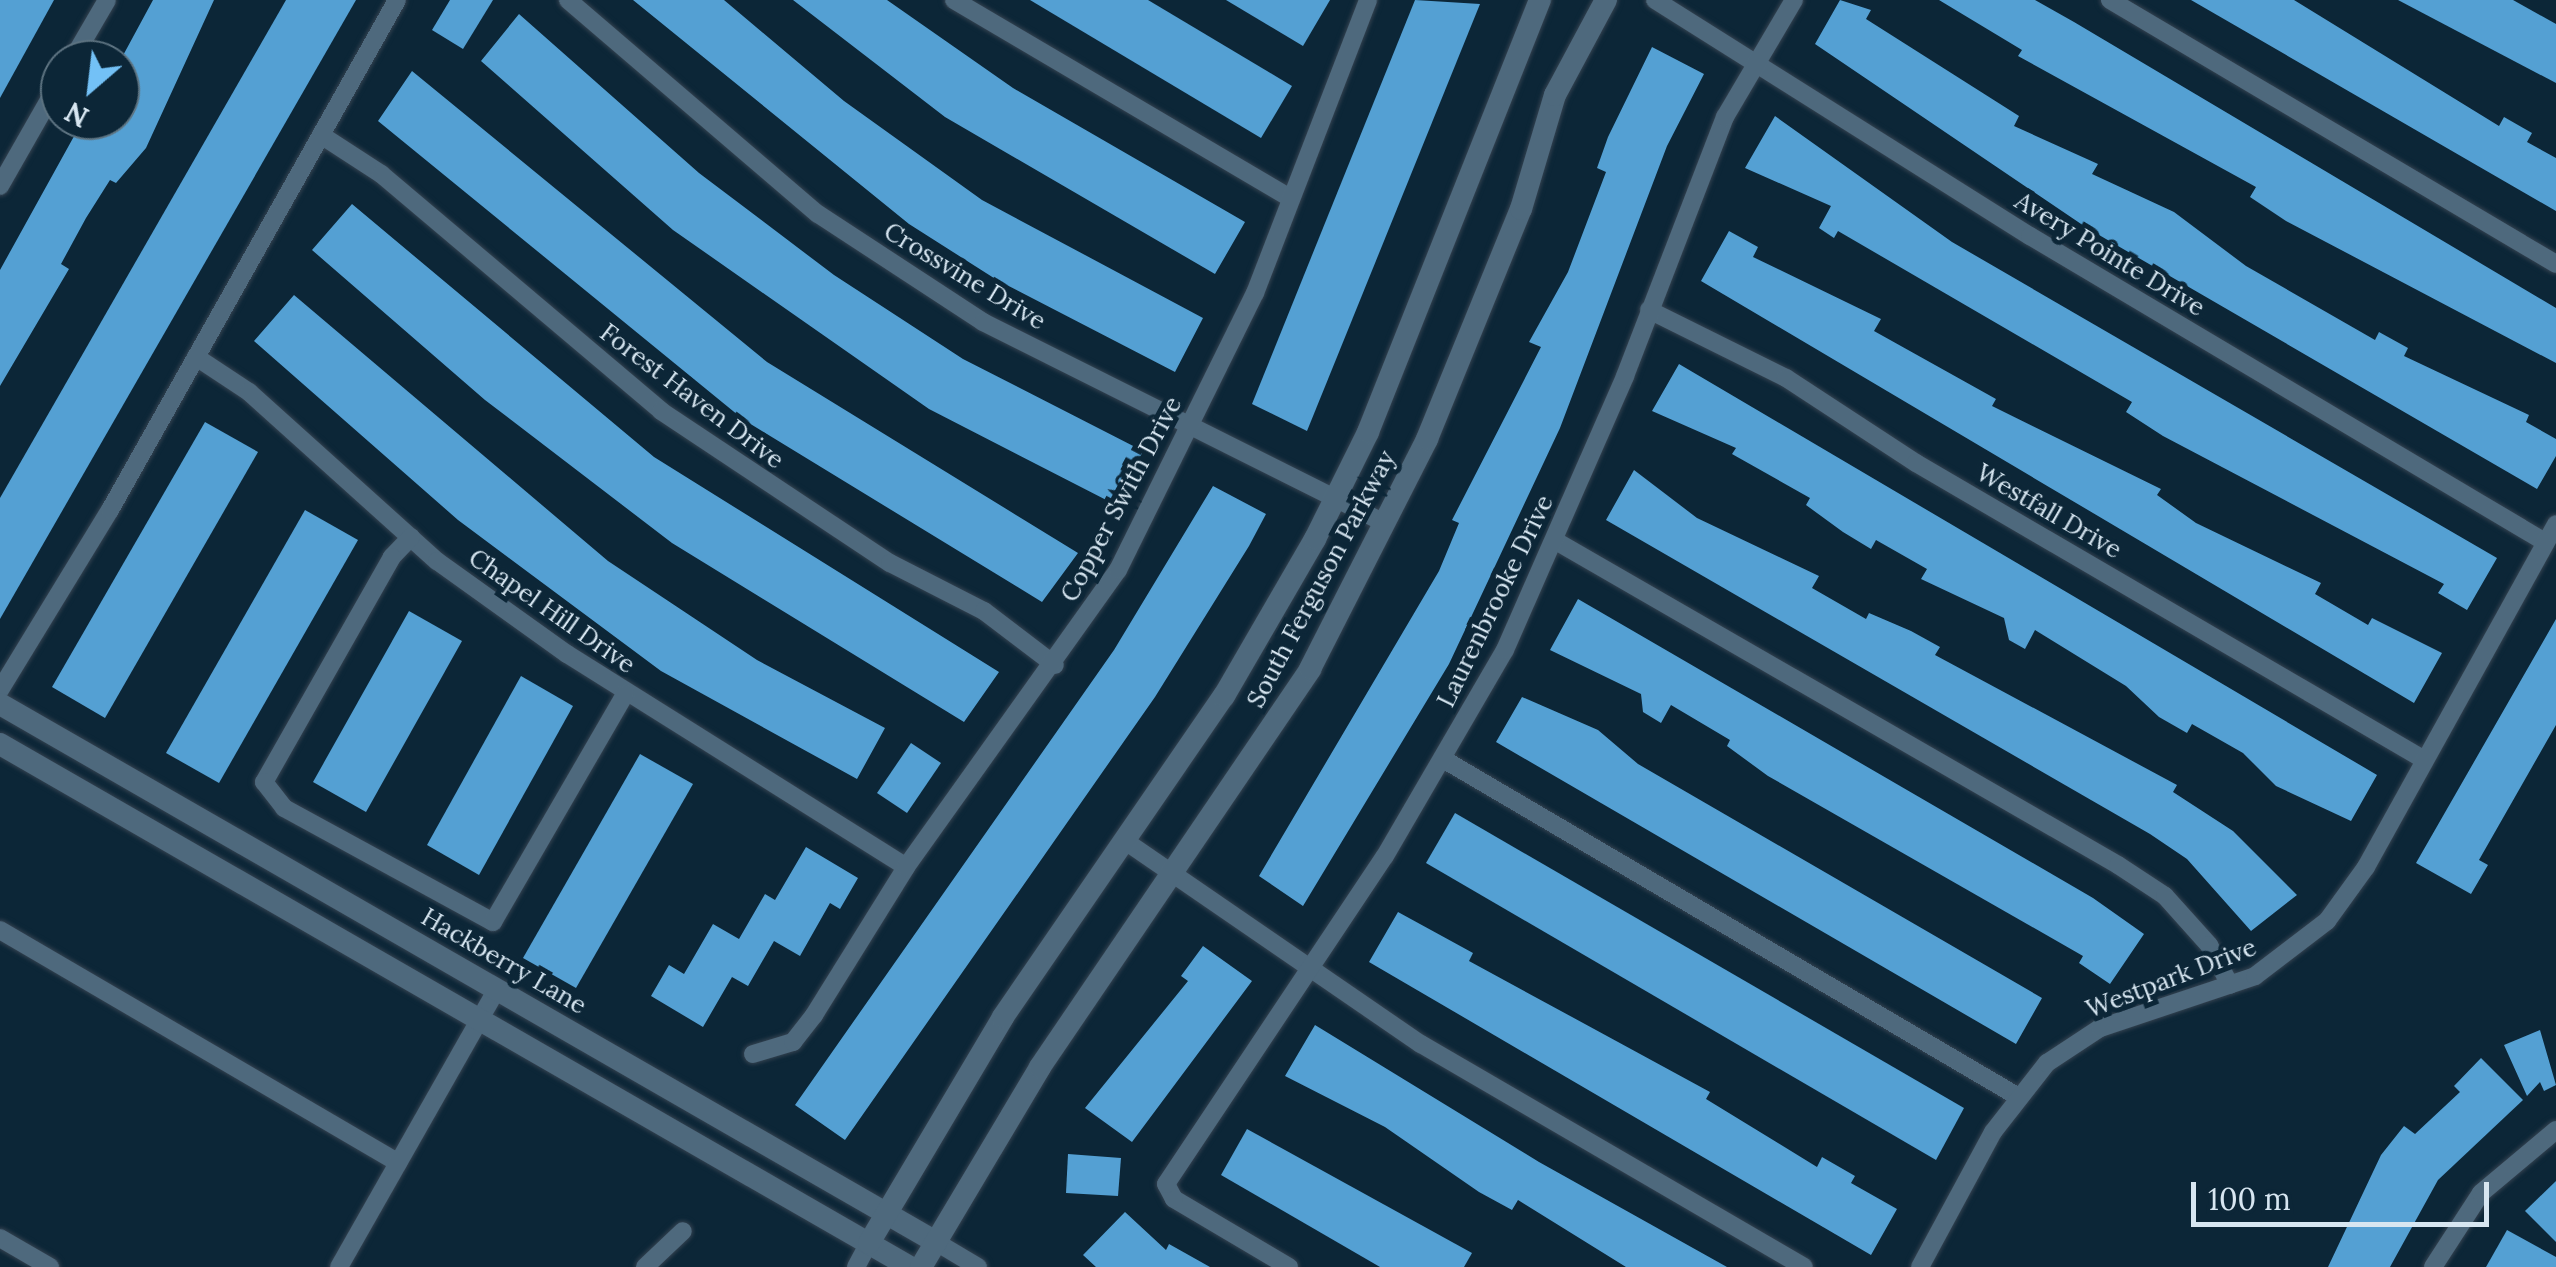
<!DOCTYPE html>
<style>
body{margin:0}
#map{position:relative;width:2556px;height:1267px;overflow:hidden;background:#0c2637;font-family:Lora,serif}
div>[style]{position:absolute}
.building>*{inset:0;background:#54a0d3}
.roads{filter:drop-shadow(0 0 2px #344250) drop-shadow(0 0 2px #344250)}
.minor>*{height:18px;margin:-9px;padding:0 9px;transform-origin:9px;border-radius:9px;background:#4e697d}
.tertiary>*{height:22px;margin:-11px;padding:0 11px;transform-origin:11px;border-radius:11px;background:#4e697d}
span{translate:-50% -50%;white-space:nowrap;text-align:center;line-height:1.15;-webkit-text-stroke:10px #0c2637;paint-order:stroke}
.street-label{font-size:25px;color:#d7e6f1}
.north{position:absolute;left:40px;top:40px;width:100px;height:100px;box-sizing:border-box;background:#0c2637;border:2px solid #5d7381;border-radius:50%;rotate:208deg;font-size:28px;font-weight:700;line-height:40px;text-align:center;color:#d7e6f1}
.north::after{content:'';display:block;margin:auto;width:35px;height:45px;background:#73c1f6;clip-path:polygon(50% 0,100% 100%,50% 72%,0 100%)}
.scale{position:absolute;left:2191px;top:1182px;width:298px;height:45px;box-sizing:border-box;border:5px solid #d7e6f1;border-top:0;padding-left:12px;font-size:30px;line-height:35px;white-space:nowrap;color:#d7e6f1;-webkit-text-stroke:8px #0c2637;paint-order:stroke}
</style>
<div id="map">
<div class="building">
<div style="clip-path:polygon(0 0,54px 0,0 98px)"></div>
<div style="clip-path:polygon(153px 0,214px 0,146px 148px,116px 183px,110px 180px,86px 218px,61px 264px,69px 269px,0 386px,0 270px,83px 120px,120px 120px,120px 61px)"></div>
<div style="clip-path:polygon(286px 0,356px 0,0 619px,0 498px)"></div>
<div style="clip-path:polygon(450px 0,493px 0,463px 49px,432px 30px)"></div>
<div style="clip-path:polygon(633px 0,724px 0,844px 101px,982px 200px,1203px 318px,1175px 372px,997px 280px,909px 224px)"></div>
<div style="clip-path:polygon(793px 0,887px 0,1013px 88px,1245px 222px,1215px 274px,945px 117px)"></div>
<div style="clip-path:polygon(1030px 0,1148px 0,1292px 86px,1261px 138px)"></div>
<div style="clip-path:polygon(1226px 0,1330px 0,1303px 46px)"></div>
<div style="clip-path:polygon(1415px 0,1480px 4px,1307px 431px,1252px 404px)"></div>
<div style="clip-path:polygon(1840px 0,1871px 10px,1866px 19px,2019px 116px,2014px 126px,2098px 164px,2092px 174px,2174px 212px,2246px 266px,2375px 340px,2379px 332px,2408px 348px,2404px 356px,2529px 415px,2526px 422px,2556px 439px,2556px 456px,2537px 489px,2087px 228px,1815px 44px)"></div>
<div style="clip-path:polygon(1939px 0,2035px 0,2074px 22px,2556px 308px,2556px 363px,2286px 221px,2250px 197px,2256px 187px,2018px 56px,2022px 50px)"></div>
<div style="clip-path:polygon(2191px 0,2294px 0,2499px 126px,2504px 117px,2532px 133px,2527px 142px,2556px 158px,2556px 211px)"></div>
<div style="clip-path:polygon(2398px 0,2513px 0,2556px 24px,2556px 83px)"></div>
<div style="clip-path:polygon(519px 14px,699px 173px,834px 275px,963px 359px,1143px 451px,1116px 505px,929px 409px,673px 230px,481px 61px)"></div>
<div style="clip-path:polygon(1652px 47px,1704px 74px,1667px 146px,1560px 428px,1449px 664px,1303px 906px,1259px 876px,1439px 571px,1459px 523px,1452px 520px,1541px 347px,1529px 342px,1568px 272px,1606px 172px,1597px 168px,1608px 137px)"></div>
<div style="clip-path:polygon(412px 71px,767px 362px,1078px 553px,1042px 602px,744px 420px,378px 121px)"></div>
<div style="clip-path:polygon(1775px 116px,1952px 242px,2497px 558px,2467px 610px,2438px 593px,2444px 584px,2163px 436px,2126px 412px,2132px 402px,1838px 231px,1834px 238px,1819px 228px,1831px 206px,1745px 168px)"></div>
<div style="clip-path:polygon(352px 204px,654px 457px,999px 672px,964px 722px,672px 543px,485px 400px,312px 250px)"></div>
<div style="clip-path:polygon(1729px 231px,1758px 247px,1753px 257px,1881px 319px,1874px 331px,1996px 399px,1992px 406px,2161px 489px,2157px 495px,2196px 523px,2321px 583px,2315px 594px,2368px 625px,2372px 618px,2442px 653px,2414px 703px,1701px 281px)"></div>
<div style="clip-path:polygon(294px 295px,608px 561px,757px 660px,885px 728px,857px 779px,661px 671px,458px 520px,254px 341px)"></div>
<div style="clip-path:polygon(1679px 364px,2377px 775px,2351px 821px,2276px 786px,2243px 753px,2192px 724px,2187px 733px,2159px 717px,2126px 686px,2035px 630px,2025px 649px,2009px 640px,2004px 618px,1921px 579px,1927px 569px,1876px 540px,1871px 549px,1843px 532px,1806px 505px,1810px 498px,1732px 454px,1736px 448px,1652px 411px)"></div>
<div style="clip-path:polygon(205px 422px,258px 452px,105px 718px,52px 687px)"></div>
<div style="clip-path:polygon(1634px 470px,1697px 518px,1819px 576px,1812px 588px,1866px 619px,1869px 613px,1911px 631px,1940px 647px,1935px 655px,2177px 785px,2173px 792px,2233px 831px,2297px 895px,2251px 931px,2187px 859px,2150px 834px,1606px 520px)"></div>
<div style="clip-path:polygon(1213px 486px,1266px 514px,1249px 546px,1155px 697px,845px 1140px,795px 1105px,1114px 650px)"></div>
<div style="clip-path:polygon(305px 510px,358px 540px,219px 783px,166px 753px)"></div>
<div style="clip-path:polygon(1578px 599px,2093px 898px,2144px 934px,2110px 984px,2079px 963px,2083px 956px,1768px 776px,1727px 746px,1730px 740px,1671px 705px,1661px 723px,1643px 712px,1641px 694px,1550px 650px)"></div>
<div style="clip-path:polygon(409px 611px,462px 641px,366px 812px,313px 782px)"></div>
<div style="clip-path:polygon(2556px 619px,2556px 725px,2479px 860px,2488px 865px,2471px 894px,2416px 863px)"></div>
<div style="clip-path:polygon(521px 676px,573px 706px,479px 875px,427px 845px)"></div>
<div style="clip-path:polygon(1522px 697px,1598px 730px,1638px 764px,2042px 998px,2016px 1044px,1496px 742px)"></div>
<div style="clip-path:polygon(911px 743px,941px 763px,907px 813px,877px 793px)"></div>
<div style="clip-path:polygon(640px 754px,693px 784px,576px 988px,523px 958px)"></div>
<div style="clip-path:polygon(1455px 813px,1964px 1108px,1936px 1160px,1426px 863px)"></div>
<div style="clip-path:polygon(806px 847px,858px 878px,840px 909px,830px 903px,800px 956px,774px 941px,748px 986px,732px 977px,703px 1027px,651px 996px,669px 965px,684px 974px,713px 924px,739px 939px,765px 894px,775px 900px)"></div>
<div style="clip-path:polygon(1398px 912px,1473px 953px,1469px 961px,1710px 1092px,1706px 1099px,1817px 1167px,1822px 1157px,1855px 1176px,1851px 1183px,1897px 1209px,1871px 1255px,1369px 962px)"></div>
<div style="clip-path:polygon(1203px 946px,1252px 981px,1132px 1142px,1085px 1108px,1188px 981px,1181px 976px)"></div>
<div style="clip-path:polygon(1315px 1025px,1539px 1162px,1727px 1267px,1626px 1267px,1518px 1200px,1512px 1210px,1479px 1192px,1385px 1127px,1285px 1076px)"></div>
<div style="clip-path:polygon(2540px 1030px,2556px 1085px,2544px 1091px,2540px 1082px,2527px 1096px,2504px 1045px)"></div>
<div style="clip-path:polygon(2481px 1058px,2523px 1100px,2438px 1180px,2390px 1267px,2328px 1267px,2381px 1155px,2404px 1126px,2415px 1134px,2460px 1092px,2454px 1086px)"></div>
<div style="clip-path:polygon(1247px 1129px,1472px 1253px,1464px 1267px,1380px 1267px,1221px 1175px)"></div>
<div style="clip-path:polygon(1068px 1154px,1121px 1158px,1118px 1196px,1066px 1193px)"></div>
<div style="clip-path:polygon(2556px 1181px,2556px 1242px,2525px 1211px)"></div>
<div style="clip-path:polygon(1125px 1212px,1166px 1250px,1169px 1244px,1210px 1267px,1096px 1267px,1083px 1255px)"></div>
<div style="clip-path:polygon(2507px 1230px,2556px 1257px,2556px 1267px,2486px 1267px)"></div>
</div>
<div class="roads">
<div class="minor">
<div style="left:568px;top:0;width:329px;rotate:40.6deg"></div>
<div style="left:818px;top:214px;width:197px;rotate:33.2deg"></div>
<div style="left:983px;top:322px;width:449px;rotate:26.6deg"></div>
<div style="left:954px;top:0;width:388px;rotate:30.5deg"></div>
<div style="left:1655px;top:0;width:443px;rotate:32.2deg"></div>
<div style="left:2030px;top:236px;width:599px;rotate:30.72deg"></div>
<div style="left:2110px;top:0;width:518px;rotate:30.62deg"></div>
<div style="left:72px;top:60px;width:69px;rotate:-59.7deg"></div>
<div style="left:321px;top:135px;width:72px;rotate:33deg"></div>
<div style="left:381px;top:174px;width:367px;rotate:40.2deg"></div>
<div style="left:661px;top:411px;width:275px;rotate:33.6deg"></div>
<div style="left:890px;top:563px;width:106px;rotate:27.1deg"></div>
<div style="left:984px;top:611px;width:89px;rotate:37.3deg"></div>
<div style="left:0;top:186px;width:121px;rotate:-60.3deg"></div>
<div style="left:1649px;top:310px;width:153px;rotate:26.4deg"></div>
<div style="left:1786px;top:378px;width:155px;rotate:33.2deg"></div>
<div style="left:1916px;top:463px;width:587px;rotate:30.28deg"></div>
<div style="left:196px;top:357px;width:64px;rotate:33.4deg"></div>
<div style="left:249px;top:392px;width:253px;rotate:42deg"></div>
<div style="left:437px;top:561px;width:160px;rotate:35.6deg"></div>
<div style="left:567px;top:654px;width:400px;rotate:32.1deg"></div>
<div style="left:411px;top:537px;width:28px;rotate:134deg"></div>
<div style="left:392px;top:557px;width:259px;rotate:119.6deg"></div>
<div style="left:264px;top:782px;width:33px;rotate:52deg"></div>
<div style="left:284px;top:808px;width:238px;rotate:28.6deg"></div>
<div style="left:493px;top:922px;width:263px;rotate:-59.9deg"></div>
<div style="left:1554px;top:540px;width:651px;rotate:29.95deg"></div>
<div style="left:2118px;top:865px;width:56px;rotate:33.4deg"></div>
<div style="left:2165px;top:896px;width:66px;rotate:48.1deg"></div>
<div style="left:2209px;top:945px;width:45px;rotate:62.3deg"></div>
<div style="left:0;top:690px;width:211px;rotate:-58.6deg"></div>
<div style="left:110px;top:510px;width:585px;rotate:-60.63deg"></div>
<div style="left:1443px;top:759px;width:666px;rotate:30.42deg"></div>
<div style="left:1128px;top:843px;width:355px;rotate:34.5deg"></div>
<div style="left:1421px;top:1044px;width:443px;rotate:30.2deg"></div>
<div style="left:0;top:930px;width:461px;rotate:30.3deg"></div>
<div style="left:753px;top:1054px;width:42px;rotate:-16.7deg"></div>
<div style="left:793px;top:1042px;width:34px;rotate:-52deg"></div>
<div style="left:814px;top:1015px;width:174px;rotate:-58.1deg"></div>
<div style="left:906px;top:867px;width:365px;rotate:-54.5deg"></div>
<div style="left:1118px;top:570px;width:309px;rotate:-63.7deg"></div>
<div style="left:1255px;top:293px;width:314px;rotate:-68.9deg"></div>
<div style="left:0;top:1238px;width:58px;rotate:30.1deg"></div>
<div style="left:936px;top:1242px;width:49px;rotate:30.8deg"></div>
<div style="left:339px;top:1267px;width:320px;rotate:-60.4deg"></div>
<div style="left:645px;top:1267px;width:52px;rotate:-43.5deg"></div>
<div style="left:856px;top:1267px;width:27px;rotate:-62deg"></div>
<div style="left:1289px;top:1267px;width:134px;rotate:-149.4deg"></div>
<div style="left:1174px;top:1199px;width:17px;rotate:-118deg"></div>
<div style="left:1166px;top:1184px;width:394px;rotate:-56.3deg"></div>
<div style="left:1385px;top:856px;width:238px;rotate:-59.8deg"></div>
<div style="left:1505px;top:650px;width:299px;rotate:-66.3deg"></div>
<div style="left:1625px;top:376px;width:278px;rotate:-68.9deg"></div>
<div style="left:1725px;top:117px;width:136px;rotate:-59.5deg"></div>
<div style="left:1920px;top:1267px;width:153px;rotate:-61.6deg"></div>
<div style="left:1993px;top:1132px;width:88px;rotate:-52deg"></div>
<div style="left:2047px;top:1063px;width:64px;rotate:-33.4deg"></div>
<div style="left:2100px;top:1028px;width:163px;rotate:-18.5deg"></div>
<div style="left:2255px;top:976px;width:91px;rotate:-37.4deg"></div>
<div style="left:2327px;top:921px;width:67px;rotate:-54.2deg"></div>
<div style="left:2366px;top:867px;width:392px;rotate:-61deg"></div>
<div style="left:2433px;top:1267px;width:88px;rotate:-57deg"></div>
<div style="left:2481px;top:1193px;width:98px;rotate:-40deg"></div>
</div>
<div class="tertiary">
<div style="left:0;top:704px;width:1080px;rotate:29.89deg"></div>
<div style="left:0;top:744px;width:1050px;rotate:29.89deg"></div>
<div style="left:869px;top:1243px;width:263px;rotate:-59.3deg"></div>
<div style="left:1003px;top:1017px;width:390px;rotate:-55.5deg"></div>
<div style="left:1224px;top:696px;width:181px;rotate:-59.9deg"></div>
<div style="left:1315px;top:539px;width:119px;rotate:-63.6deg"></div>
<div style="left:1368px;top:432px;width:465px;rotate:-68.3deg"></div>
<div style="left:921px;top:1267px;width:233px;rotate:-59.2deg"></div>
<div style="left:1040px;top:1067px;width:481px;rotate:-55.8deg"></div>
<div style="left:1310px;top:669px;width:258px;rotate:-63deg"></div>
<div style="left:1427px;top:439px;width:248px;rotate:-67.8deg"></div>
<div style="left:1521px;top:209px;width:119px;rotate:-73.4deg"></div>
<div style="left:1555px;top:95px;width:108px;rotate:-61.8deg"></div>
</div>
</div>
<div class="street-label">
<span style="left:2110px;top:254px;rotate:31deg">Avery Pointe Drive</span>
<span style="left:965px;top:276px;rotate:31deg">Crossvine Drive</span>
<span style="left:692px;top:396px;rotate:37deg">Forest Haven Drive</span>
<span style="left:1121px;top:499px;rotate:-62deg">Copper Swith Drive</span>
<span style="left:2049px;top:511px;rotate:30deg">Westfall Drive</span>
<span style="left:1321px;top:579px;rotate:-62deg">South Ferguson Parkway</span>
<span style="left:1495px;top:601px;rotate:-64deg">Laurenbrooke Drive</span>
<span style="left:552px;top:611px;rotate:35deg">Chapel Hill Drive</span>
<span style="left:504px;top:961px;rotate:30deg">Hackberry Lane</span>
<span style="left:2171px;top:978px;rotate:-21deg">Westpark Drive</span>
</div>
<div class="north">N</div>
<div class="scale">100 m</div>
</div>
